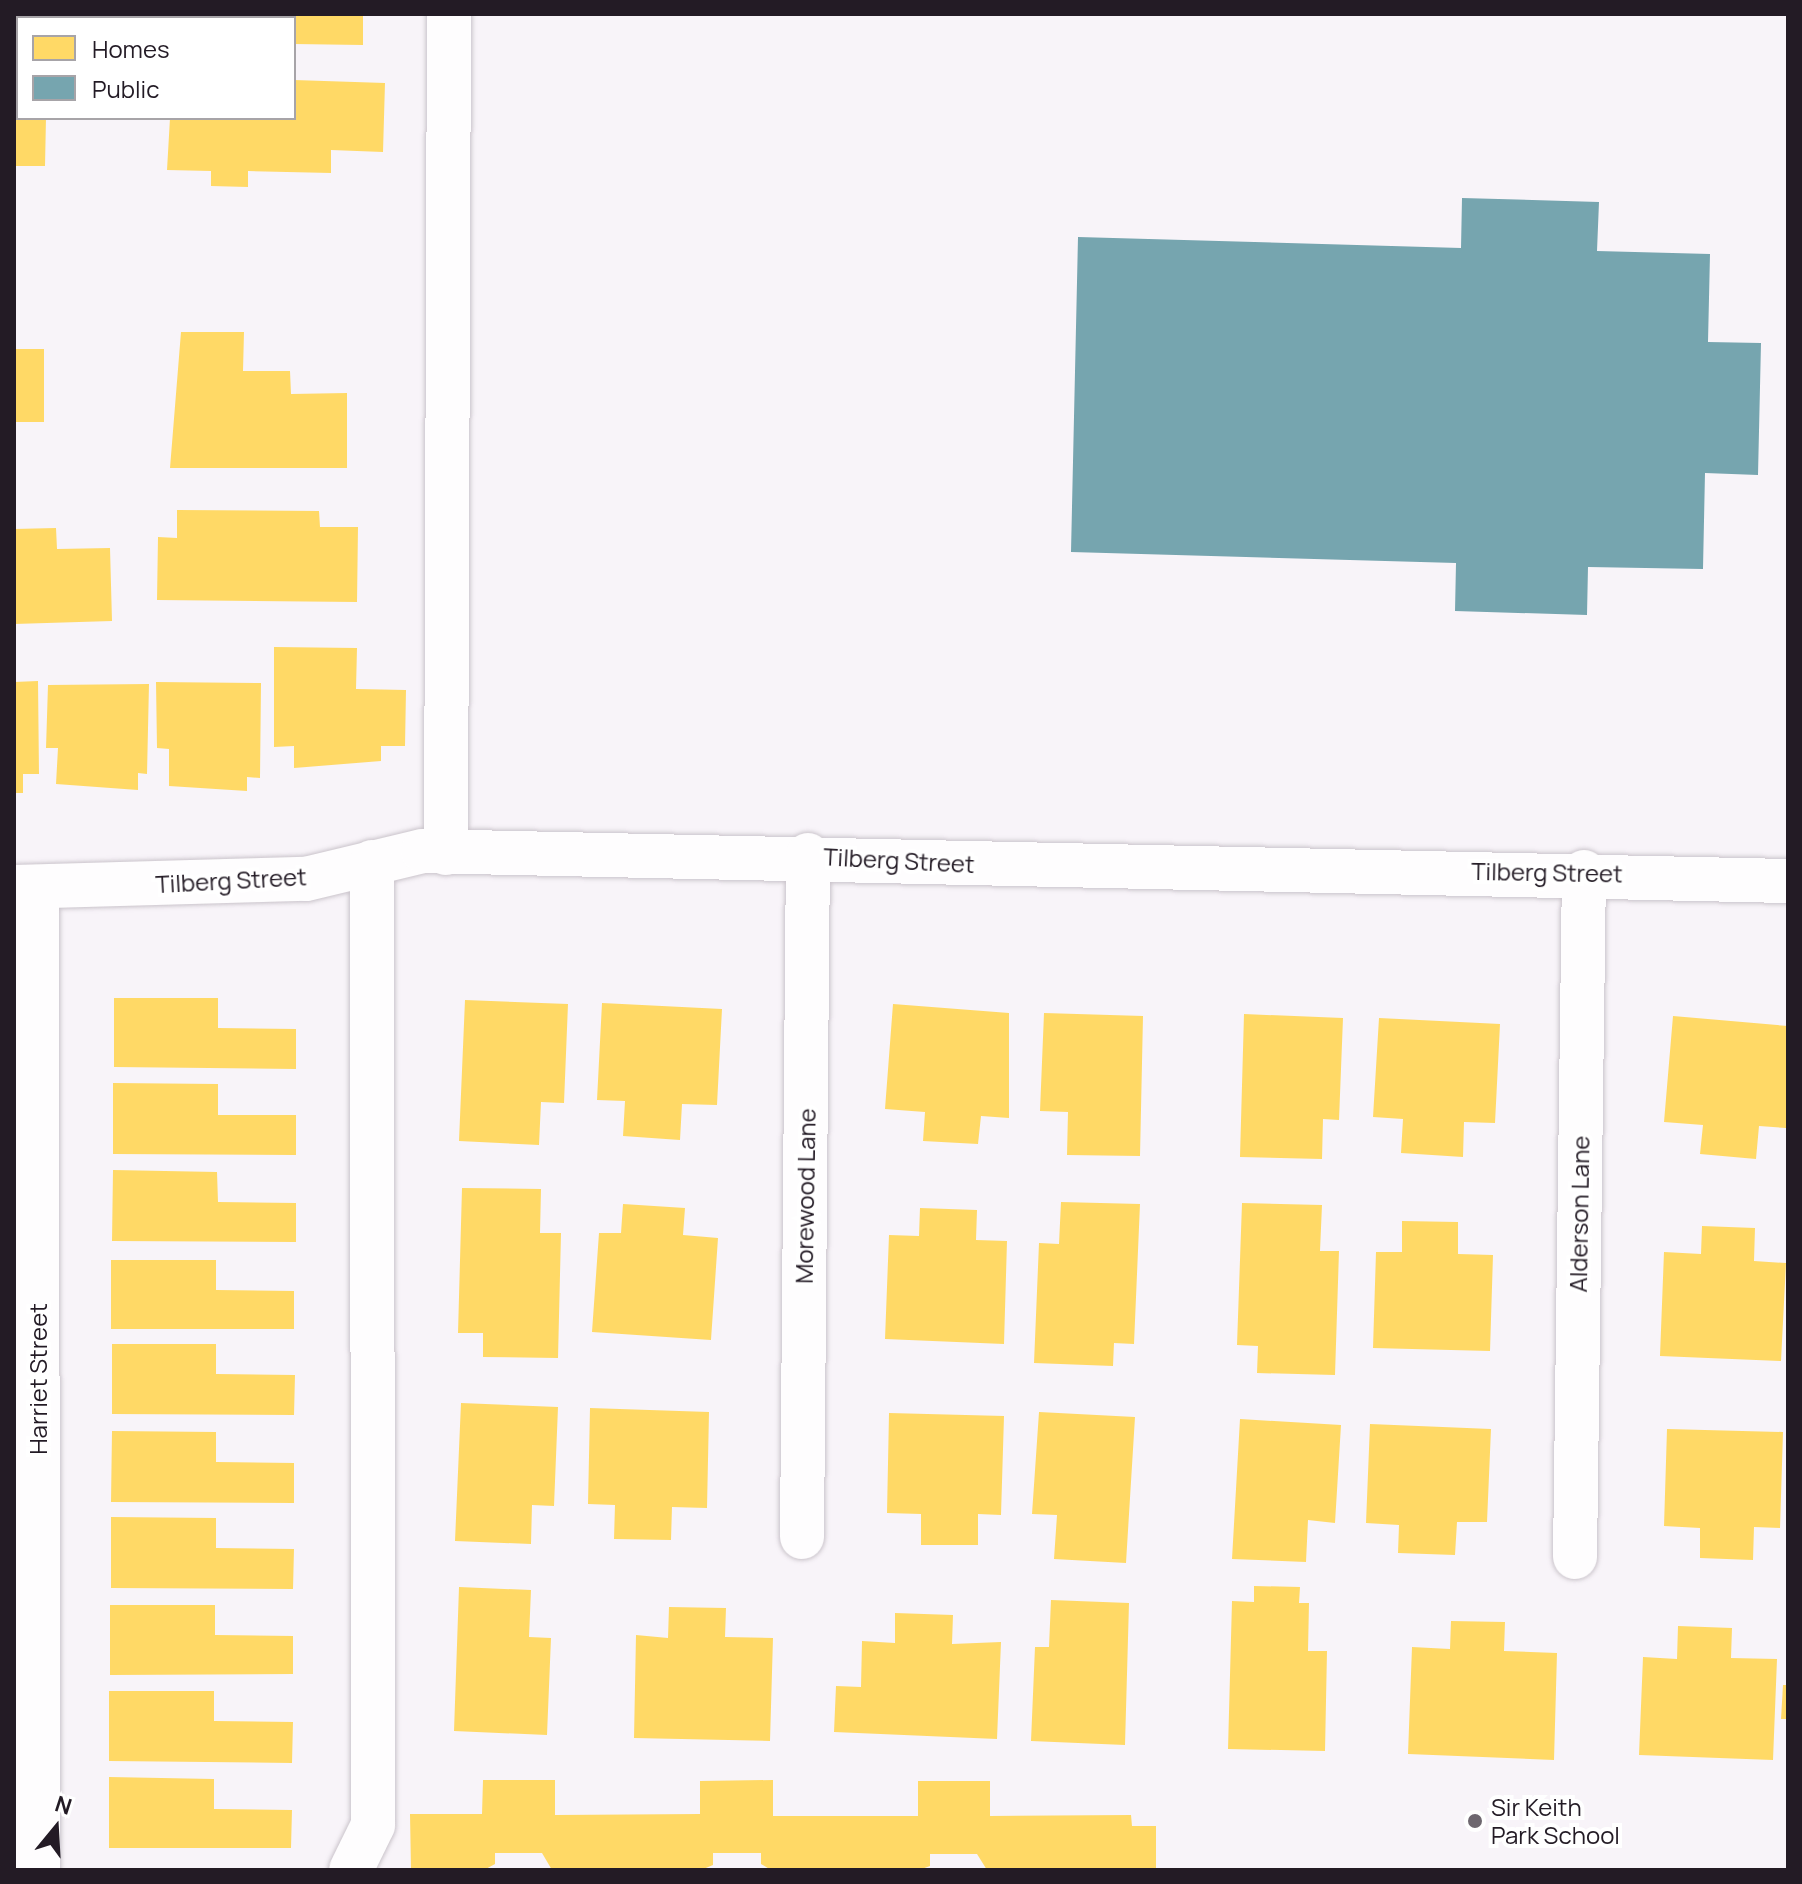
<!DOCTYPE html>
<style>
body{margin:0}
#map{position:relative;width:1802px;height:1884px;overflow:hidden;background:#f8f4f9;font-family:Manrope,sans-serif}
div>[style]{position:absolute}
.homes>*{inset:0;background:#ffd966}
.public>*{inset:0;background:#76a5af}
.roads{filter:drop-shadow(0 0 2px #cac4cb) drop-shadow(0 0 2px #cac4cb)}
.street>*{height:44px;margin:-22px;padding:0 22px;transform-origin:22px;border-radius:22px;background:#fefdfe}
.dots>*{width:22px;height:22px;translate:-50% -50%;box-sizing:border-box;border:4px solid #fff;border-radius:50%}
span{translate:-50% -50%;white-space:nowrap;text-align:center;line-height:1.15;-webkit-text-stroke:8px #fff;paint-order:stroke}
.street-label{font-size:24px;color:#231b25}
.poi-label{font-size:24px;color:#231b25}
.left{translate:0 -50%;text-align:left}
.frame{position:absolute;inset:0;border:16px solid #231b25;pointer-events:none}
.legend{position:absolute;left:16px;top:16px;width:280px;height:104px;box-sizing:border-box;background:#fff;border:2px solid #a7a4a8;margin:0;padding:10px 14px;list-style:none;font-size:24px;color:#231b25}
.legend li{display:flex;align-items:center;gap:16px;height:40px}
.legend b{width:40px;border:2px solid #a7a4a8}
.north{position:absolute;left:16px;top:1788px;width:80px;height:80px;-webkit-text-stroke:6px #fff;paint-order:stroke;rotate:18deg;font-size:22px;font-weight:700;line-height:32px;text-align:center;color:#231b25}
.north::after{content:'';display:block;margin:auto;width:28px;height:36px;background:#231b25;clip-path:polygon(50% 0,100% 100%,50% 72%,0 100%)}
</style>
<div id="map">
<div class="homes">
<div style="clip-path:polygon(14px 14px,40px 14px,18px 18px,18px 58px)"></div>
<div style="clip-path:polygon(165px 14px,363px 14px,363px 45px,294px 44px,294px 18px)"></div>
<div style="clip-path:polygon(294px 80px,385px 83px,383px 152px,331px 150px,331px 173px,248px 171px,248px 187px,211px 186px,211px 171px,167px 170px,170px 118px,294px 118px)"></div>
<div style="clip-path:polygon(14px 93px,18px 118px,46px 118px,45px 166px,14px 166px)"></div>
<div style="clip-path:polygon(181px 332px,244px 332px,243px 371px,290px 371px,291px 394px,347px 393px,347px 468px,170px 468px)"></div>
<div style="clip-path:polygon(14px 349px,44px 349px,44px 422px,14px 422px)"></div>
<div style="clip-path:polygon(177px 510px,319px 511px,320px 527px,358px 527px,357px 602px,157px 600px,158px 537px,177px 538px)"></div>
<div style="clip-path:polygon(56px 528px,57px 549px,110px 548px,112px 621px,14px 624px,14px 529px)"></div>
<div style="clip-path:polygon(274px 647px,357px 648px,356px 689px,406px 690px,405px 746px,381px 746px,381px 761px,294px 768px,294px 746px,274px 747px)"></div>
<div style="clip-path:polygon(38px 681px,39px 774px,23px 774px,23px 793px,14px 793px,14px 682px)"></div>
<div style="clip-path:polygon(156px 682px,261px 683px,260px 778px,247px 777px,247px 791px,169px 786px,169px 749px,157px 748px)"></div>
<div style="clip-path:polygon(149px 684px,147px 774px,138px 773px,138px 790px,56px 784px,58px 748px,46px 748px,48px 685px)"></div>
<div style="clip-path:polygon(114px 998px,218px 998px,218px 1028px,296px 1029px,296px 1069px,114px 1067px)"></div>
<div style="clip-path:polygon(465px 1000px,568px 1004px,564px 1103px,541px 1102px,539px 1145px,459px 1141px)"></div>
<div style="clip-path:polygon(602px 1003px,722px 1009px,717px 1105px,682px 1104px,680px 1140px,623px 1136px,625px 1101px,597px 1100px)"></div>
<div style="clip-path:polygon(893px 1004px,1009px 1013px,1009px 1118px,981px 1116px,978px 1144px,923px 1141px,925px 1112px,885px 1109px)"></div>
<div style="clip-path:polygon(1044px 1013px,1143px 1016px,1140px 1156px,1067px 1155px,1068px 1112px,1040px 1111px)"></div>
<div style="clip-path:polygon(1244px 1014px,1343px 1018px,1339px 1120px,1323px 1119px,1322px 1159px,1240px 1157px)"></div>
<div style="clip-path:polygon(1673px 1016px,1788px 1026px,1786px 1128px,1759px 1126px,1756px 1159px,1700px 1154px,1703px 1125px,1664px 1122px)"></div>
<div style="clip-path:polygon(1379px 1018px,1500px 1024px,1495px 1123px,1464px 1122px,1463px 1157px,1401px 1153px,1403px 1119px,1373px 1117px)"></div>
<div style="clip-path:polygon(113px 1083px,218px 1084px,218px 1115px,296px 1115px,296px 1155px,113px 1154px)"></div>
<div style="clip-path:polygon(113px 1170px,217px 1172px,218px 1202px,296px 1203px,296px 1242px,112px 1241px)"></div>
<div style="clip-path:polygon(462px 1188px,541px 1189px,540px 1233px,561px 1233px,558px 1358px,483px 1357px,483px 1333px,458px 1333px)"></div>
<div style="clip-path:polygon(1061px 1202px,1140px 1204px,1134px 1344px,1114px 1343px,1113px 1366px,1034px 1363px,1039px 1243px,1059px 1244px)"></div>
<div style="clip-path:polygon(1242px 1203px,1322px 1205px,1320px 1251px,1339px 1251px,1335px 1375px,1257px 1373px,1258px 1346px,1237px 1345px)"></div>
<div style="clip-path:polygon(623px 1204px,685px 1208px,683px 1235px,718px 1238px,711px 1340px,592px 1332px,599px 1233px,621px 1233px)"></div>
<div style="clip-path:polygon(920px 1208px,977px 1210px,976px 1240px,1007px 1241px,1004px 1344px,885px 1339px,889px 1235px,919px 1236px)"></div>
<div style="clip-path:polygon(1402px 1221px,1458px 1222px,1458px 1254px,1493px 1255px,1490px 1351px,1373px 1348px,1376px 1252px,1402px 1252px)"></div>
<div style="clip-path:polygon(1702px 1226px,1755px 1228px,1754px 1261px,1786px 1263px,1781px 1361px,1660px 1356px,1664px 1252px,1701px 1254px)"></div>
<div style="clip-path:polygon(111px 1260px,216px 1260px,216px 1290px,294px 1291px,294px 1329px,111px 1329px)"></div>
<div style="clip-path:polygon(112px 1344px,216px 1344px,216px 1374px,295px 1375px,294px 1415px,112px 1414px)"></div>
<div style="clip-path:polygon(461px 1403px,558px 1407px,554px 1506px,532px 1505px,531px 1544px,455px 1541px)"></div>
<div style="clip-path:polygon(590px 1408px,709px 1412px,707px 1508px,672px 1507px,671px 1540px,614px 1539px,615px 1505px,588px 1504px)"></div>
<div style="clip-path:polygon(1039px 1412px,1135px 1417px,1126px 1563px,1054px 1559px,1057px 1515px,1032px 1514px)"></div>
<div style="clip-path:polygon(889px 1413px,1004px 1416px,1001px 1515px,978px 1514px,978px 1545px,921px 1545px,921px 1514px,887px 1513px)"></div>
<div style="clip-path:polygon(1240px 1419px,1341px 1425px,1335px 1523px,1308px 1520px,1306px 1562px,1232px 1559px)"></div>
<div style="clip-path:polygon(1370px 1424px,1491px 1429px,1487px 1522px,1457px 1522px,1455px 1555px,1398px 1553px,1399px 1525px,1366px 1523px)"></div>
<div style="clip-path:polygon(1667px 1429px,1783px 1432px,1780px 1528px,1754px 1527px,1753px 1560px,1700px 1558px,1700px 1528px,1664px 1526px)"></div>
<div style="clip-path:polygon(112px 1431px,216px 1432px,216px 1462px,294px 1463px,294px 1503px,111px 1502px)"></div>
<div style="clip-path:polygon(111px 1517px,216px 1518px,216px 1548px,294px 1549px,293px 1589px,111px 1588px)"></div>
<div style="clip-path:polygon(1254px 1586px,1300px 1587px,1299px 1603px,1309px 1603px,1308px 1651px,1327px 1651px,1325px 1751px,1228px 1749px,1232px 1601px,1254px 1602px)"></div>
<div style="clip-path:polygon(459px 1587px,531px 1590px,529px 1637px,551px 1638px,547px 1735px,454px 1731px)"></div>
<div style="clip-path:polygon(1051px 1600px,1129px 1603px,1125px 1745px,1031px 1741px,1035px 1647px,1049px 1647px)"></div>
<div style="clip-path:polygon(110px 1605px,215px 1605px,215px 1635px,293px 1636px,293px 1674px,110px 1675px)"></div>
<div style="clip-path:polygon(669px 1607px,726px 1608px,725px 1637px,773px 1638px,770px 1741px,634px 1738px,636px 1635px,668px 1638px)"></div>
<div style="clip-path:polygon(895px 1613px,953px 1615px,952px 1644px,1001px 1642px,997px 1739px,834px 1732px,836px 1686px,861px 1687px,862px 1641px,895px 1643px)"></div>
<div style="clip-path:polygon(1451px 1621px,1505px 1622px,1504px 1651px,1557px 1653px,1554px 1760px,1408px 1754px,1412px 1647px,1450px 1649px)"></div>
<div style="clip-path:polygon(1678px 1626px,1732px 1628px,1731px 1658px,1777px 1659px,1773px 1760px,1639px 1755px,1643px 1657px,1677px 1659px)"></div>
<div style="clip-path:polygon(1783px 1685px,1788px 1685px,1788px 1719px,1781px 1719px)"></div>
<div style="clip-path:polygon(109px 1691px,214px 1691px,214px 1721px,293px 1722px,292px 1763px,109px 1761px)"></div>
<div style="clip-path:polygon(109px 1777px,214px 1779px,214px 1809px,292px 1810px,291px 1848px,109px 1848px)"></div>
<div style="clip-path:polygon(483px 1780px,555px 1780px,555px 1815px,700px 1814px,700px 1781px,773px 1780px,773px 1816px,918px 1816px,918px 1781px,990px 1781px,990px 1816px,1131px 1815px,1132px 1826px,1156px 1826px,1156px 1870px,987px 1870px,977px 1854px,930px 1854px,930px 1866px,919px 1870px,771px 1870px,761px 1864px,761px 1853px,713px 1853px,713px 1865px,701px 1870px,552px 1870px,542px 1853px,495px 1853px,495px 1864px,484px 1870px,411px 1870px,410px 1814px,482px 1814px)"></div>
</div>
<div class="public">
<div style="clip-path:polygon(1462px 198px,1599px 202px,1597px 251px,1710px 254px,1708px 342px,1761px 343px,1758px 475px,1705px 473px,1703px 569px,1588px 567px,1587px 615px,1455px 611px,1456px 563px,1071px 552px,1078px 237px,1461px 248px)"></div>
</div>
<div class="roads">
<div class="street">
<div style="left:446px;top:853px;width:839px;rotate:-89.8deg"></div>
<div style="left:14px;top:887px;width:292px;rotate:-1.6deg"></div>
<div style="left:306px;top:879px;width:120px;rotate:-13.5deg"></div>
<div style="left:423px;top:851px;width:1365px;rotate:1.26deg"></div>
<div style="left:37px;top:887px;width:983px;rotate:89.94deg"></div>
<div style="left:802px;top:1537px;width:682px;rotate:-89.5deg"></div>
<div style="left:1575px;top:1557px;width:685px;rotate:-89.25deg"></div>
<div style="left:351px;top:1870px;width:50px;rotate:-63.9deg"></div>
<div style="left:373px;top:1825px;width:963px;rotate:-90.06deg"></div>
</div>
</div>
<div class="dots">
<div style="left:1475px;top:1821px;background:#6e676f"></div>
</div>
<div class="street-label">
<span style="left:899px;top:860px;rotate:3deg">Tilberg Street</span>
<span style="left:1547px;top:872px;rotate:1deg">Tilberg Street</span>
<span style="left:231px;top:880px;rotate:-3deg">Tilberg Street</span>
<span style="left:805px;top:1196px;rotate:-89deg">Morewood Lane</span>
<span style="left:1579px;top:1214px;rotate:-89deg">Alderson Lane</span>
<span style="left:38px;top:1379px;rotate:-90deg">Harriet Street</span>
</div>
<div class="poi-label">
<span class="left" style="left:1491px;top:1821px">Sir Keith<br>Park School</span>
</div>
<div class="frame"></div>
<ul class="legend">
<li><b style="height:22px;background:#ffd966"></b>Homes</li>
<li><b style="height:22px;background:#76a5af"></b>Public</li>
</ul>
<div class="north">N</div>
</div>
